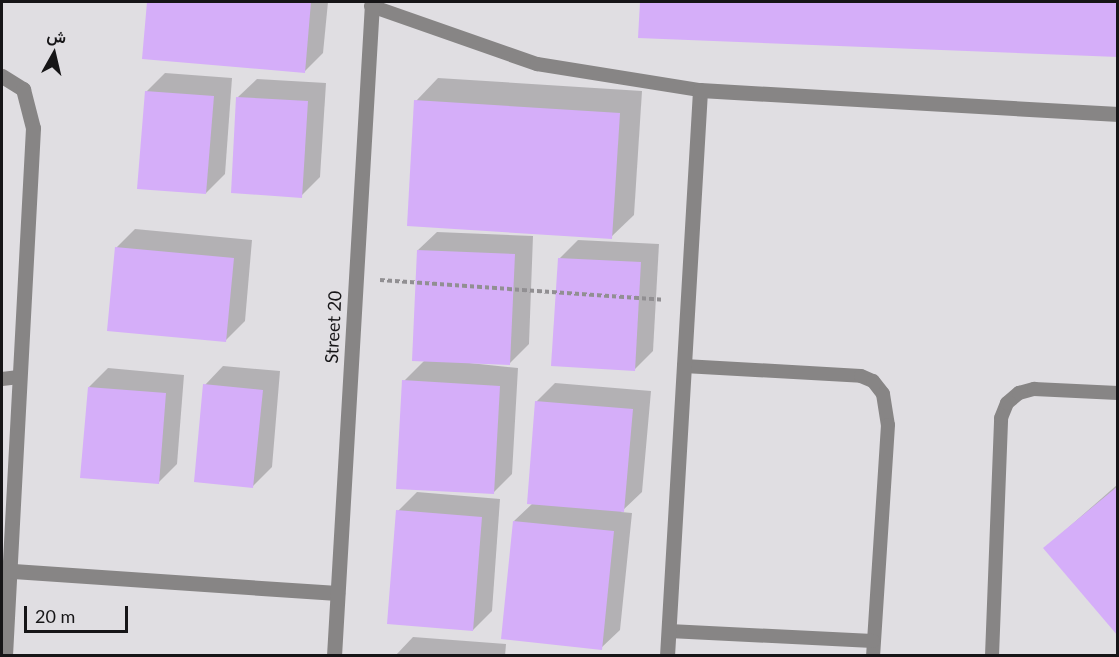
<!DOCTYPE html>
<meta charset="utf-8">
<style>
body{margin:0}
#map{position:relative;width:1119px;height:657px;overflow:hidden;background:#e0dee2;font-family:Lato,Vazirmatn,sans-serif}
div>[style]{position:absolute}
.shadow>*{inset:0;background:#0003}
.building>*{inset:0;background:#d5aef9}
.path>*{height:4px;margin-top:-2px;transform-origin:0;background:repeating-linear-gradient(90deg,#918f92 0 4.5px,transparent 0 7.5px)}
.service>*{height:14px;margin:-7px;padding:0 7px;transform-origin:7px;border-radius:7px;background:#878585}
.minor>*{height:15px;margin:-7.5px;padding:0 7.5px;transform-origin:7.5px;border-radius:7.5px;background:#878585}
span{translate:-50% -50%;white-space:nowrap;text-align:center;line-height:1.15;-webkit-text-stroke:6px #e0dee2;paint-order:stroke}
.street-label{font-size:18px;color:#161517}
.frame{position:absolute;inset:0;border:3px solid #161517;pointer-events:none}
.north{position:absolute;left:24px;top:24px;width:60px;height:60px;-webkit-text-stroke:4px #e0dee2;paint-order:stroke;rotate:8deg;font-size:16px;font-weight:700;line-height:24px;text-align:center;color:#161517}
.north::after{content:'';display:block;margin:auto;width:21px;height:27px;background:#161517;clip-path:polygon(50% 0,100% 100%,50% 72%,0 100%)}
.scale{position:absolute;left:24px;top:606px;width:104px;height:27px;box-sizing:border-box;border:3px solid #161517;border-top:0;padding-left:8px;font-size:18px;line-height:21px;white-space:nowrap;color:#161517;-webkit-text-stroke:4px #e0dee2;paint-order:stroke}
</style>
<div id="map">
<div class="shadow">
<div style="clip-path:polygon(149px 2px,328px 2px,323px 53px,304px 72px,144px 58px)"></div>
<div style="clip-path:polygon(641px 2px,1118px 2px,1118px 56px,640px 36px)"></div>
<div style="clip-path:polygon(165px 73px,232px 78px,225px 174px,206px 193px,146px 92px)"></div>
<div style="clip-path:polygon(438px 78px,642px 91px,634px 215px,611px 237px,416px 101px)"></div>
<div style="clip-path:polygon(257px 79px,326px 83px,320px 177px,301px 196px,238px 97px)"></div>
<div style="clip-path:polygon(135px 229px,252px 240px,245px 321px,226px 340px,116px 248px)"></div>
<div style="clip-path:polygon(437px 232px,533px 236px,529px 344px,510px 363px,441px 360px,518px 368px,512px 474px,493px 493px,404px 381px,425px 360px,418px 250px)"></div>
<div style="clip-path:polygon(578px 240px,659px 244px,653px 351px,634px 370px,559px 259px)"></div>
<div style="clip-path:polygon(223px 366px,280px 371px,272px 467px,253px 486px,205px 385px)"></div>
<div style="clip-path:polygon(108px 368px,184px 375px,177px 464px,158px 483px,89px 387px)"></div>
<div style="clip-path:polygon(555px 383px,651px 391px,642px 492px,621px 512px,632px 513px,620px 630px,601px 648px,514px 521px,533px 503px,536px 402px)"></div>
<div style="clip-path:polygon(1118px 484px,1118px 634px,1045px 548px)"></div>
<div style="clip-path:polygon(417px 492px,500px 499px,492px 611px,473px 630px,398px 511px)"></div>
<div style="clip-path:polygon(413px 637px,506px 644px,505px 656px,395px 656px)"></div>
</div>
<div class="building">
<div style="clip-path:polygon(147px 2px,311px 2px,305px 73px,142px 59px)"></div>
<div style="clip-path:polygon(640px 2px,1118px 2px,1118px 57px,638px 38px)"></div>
<div style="clip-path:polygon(145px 91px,214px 96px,206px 194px,137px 189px)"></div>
<div style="clip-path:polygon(236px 97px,308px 101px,302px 198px,231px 193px)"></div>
<div style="clip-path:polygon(414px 100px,620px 113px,612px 239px,407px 226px)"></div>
<div style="clip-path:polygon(115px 247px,234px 258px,226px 342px,107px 331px)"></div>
<div style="clip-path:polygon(417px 250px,515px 254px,510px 365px,412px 361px)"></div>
<div style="clip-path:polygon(558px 258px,641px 262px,635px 371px,551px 366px)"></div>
<div style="clip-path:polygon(402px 380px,500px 386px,494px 494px,396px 489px)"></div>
<div style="clip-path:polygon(203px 384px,263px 390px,253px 488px,194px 482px)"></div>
<div style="clip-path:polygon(88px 387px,166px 393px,159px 484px,80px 478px)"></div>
<div style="clip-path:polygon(535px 401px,633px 409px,624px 512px,527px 504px)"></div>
<div style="clip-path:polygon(1118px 486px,1118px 636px,1043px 548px)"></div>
<div style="clip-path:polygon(396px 510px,482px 517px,473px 631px,387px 624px)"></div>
<div style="clip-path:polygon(513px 521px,614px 531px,602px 650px,501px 639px)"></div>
</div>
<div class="path">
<div style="left:380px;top:280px;width:284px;rotate:4deg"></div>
</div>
<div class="service">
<div style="left:371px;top:6px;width:176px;rotate:19.3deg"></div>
<div style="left:537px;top:64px;width:165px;rotate:9.1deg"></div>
<div style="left:684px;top:366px;width:177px;rotate:3.2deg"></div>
<div style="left:861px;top:376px;width:13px;rotate:23deg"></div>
<div style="left:873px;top:381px;width:16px;rotate:52deg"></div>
<div style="left:883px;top:394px;width:31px;rotate:81deg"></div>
<div style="left:888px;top:425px;width:231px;rotate:93.7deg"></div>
<div style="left:2px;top:379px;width:17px;rotate:-7deg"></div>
<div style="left:669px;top:631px;width:204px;rotate:2.8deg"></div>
<div style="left:992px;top:656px;width:238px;rotate:-87.8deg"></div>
<div style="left:1001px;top:418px;width:16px;rotate:-68deg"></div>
<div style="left:1007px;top:403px;width:16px;rotate:-40deg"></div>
<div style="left:1019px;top:393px;width:16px;rotate:-15deg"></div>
<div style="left:1034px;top:389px;width:84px;rotate:2.7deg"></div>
</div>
<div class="minor">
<div style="left:2px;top:76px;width:25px;rotate:32deg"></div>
<div style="left:23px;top:89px;width:40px;rotate:75.6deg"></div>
<div style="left:33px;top:128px;width:529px;rotate:93.04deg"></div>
<div style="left:13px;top:571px;width:325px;rotate:3.9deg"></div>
<div style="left:334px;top:656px;width:655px;rotate:-86.67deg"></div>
<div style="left:667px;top:656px;width:567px;rotate:-86.66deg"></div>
<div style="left:700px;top:90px;width:419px;rotate:3.3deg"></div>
</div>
<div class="street-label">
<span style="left:333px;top:327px;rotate:-87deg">Street 20</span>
</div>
<div class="frame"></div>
<div class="north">ش</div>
<div class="scale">20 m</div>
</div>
